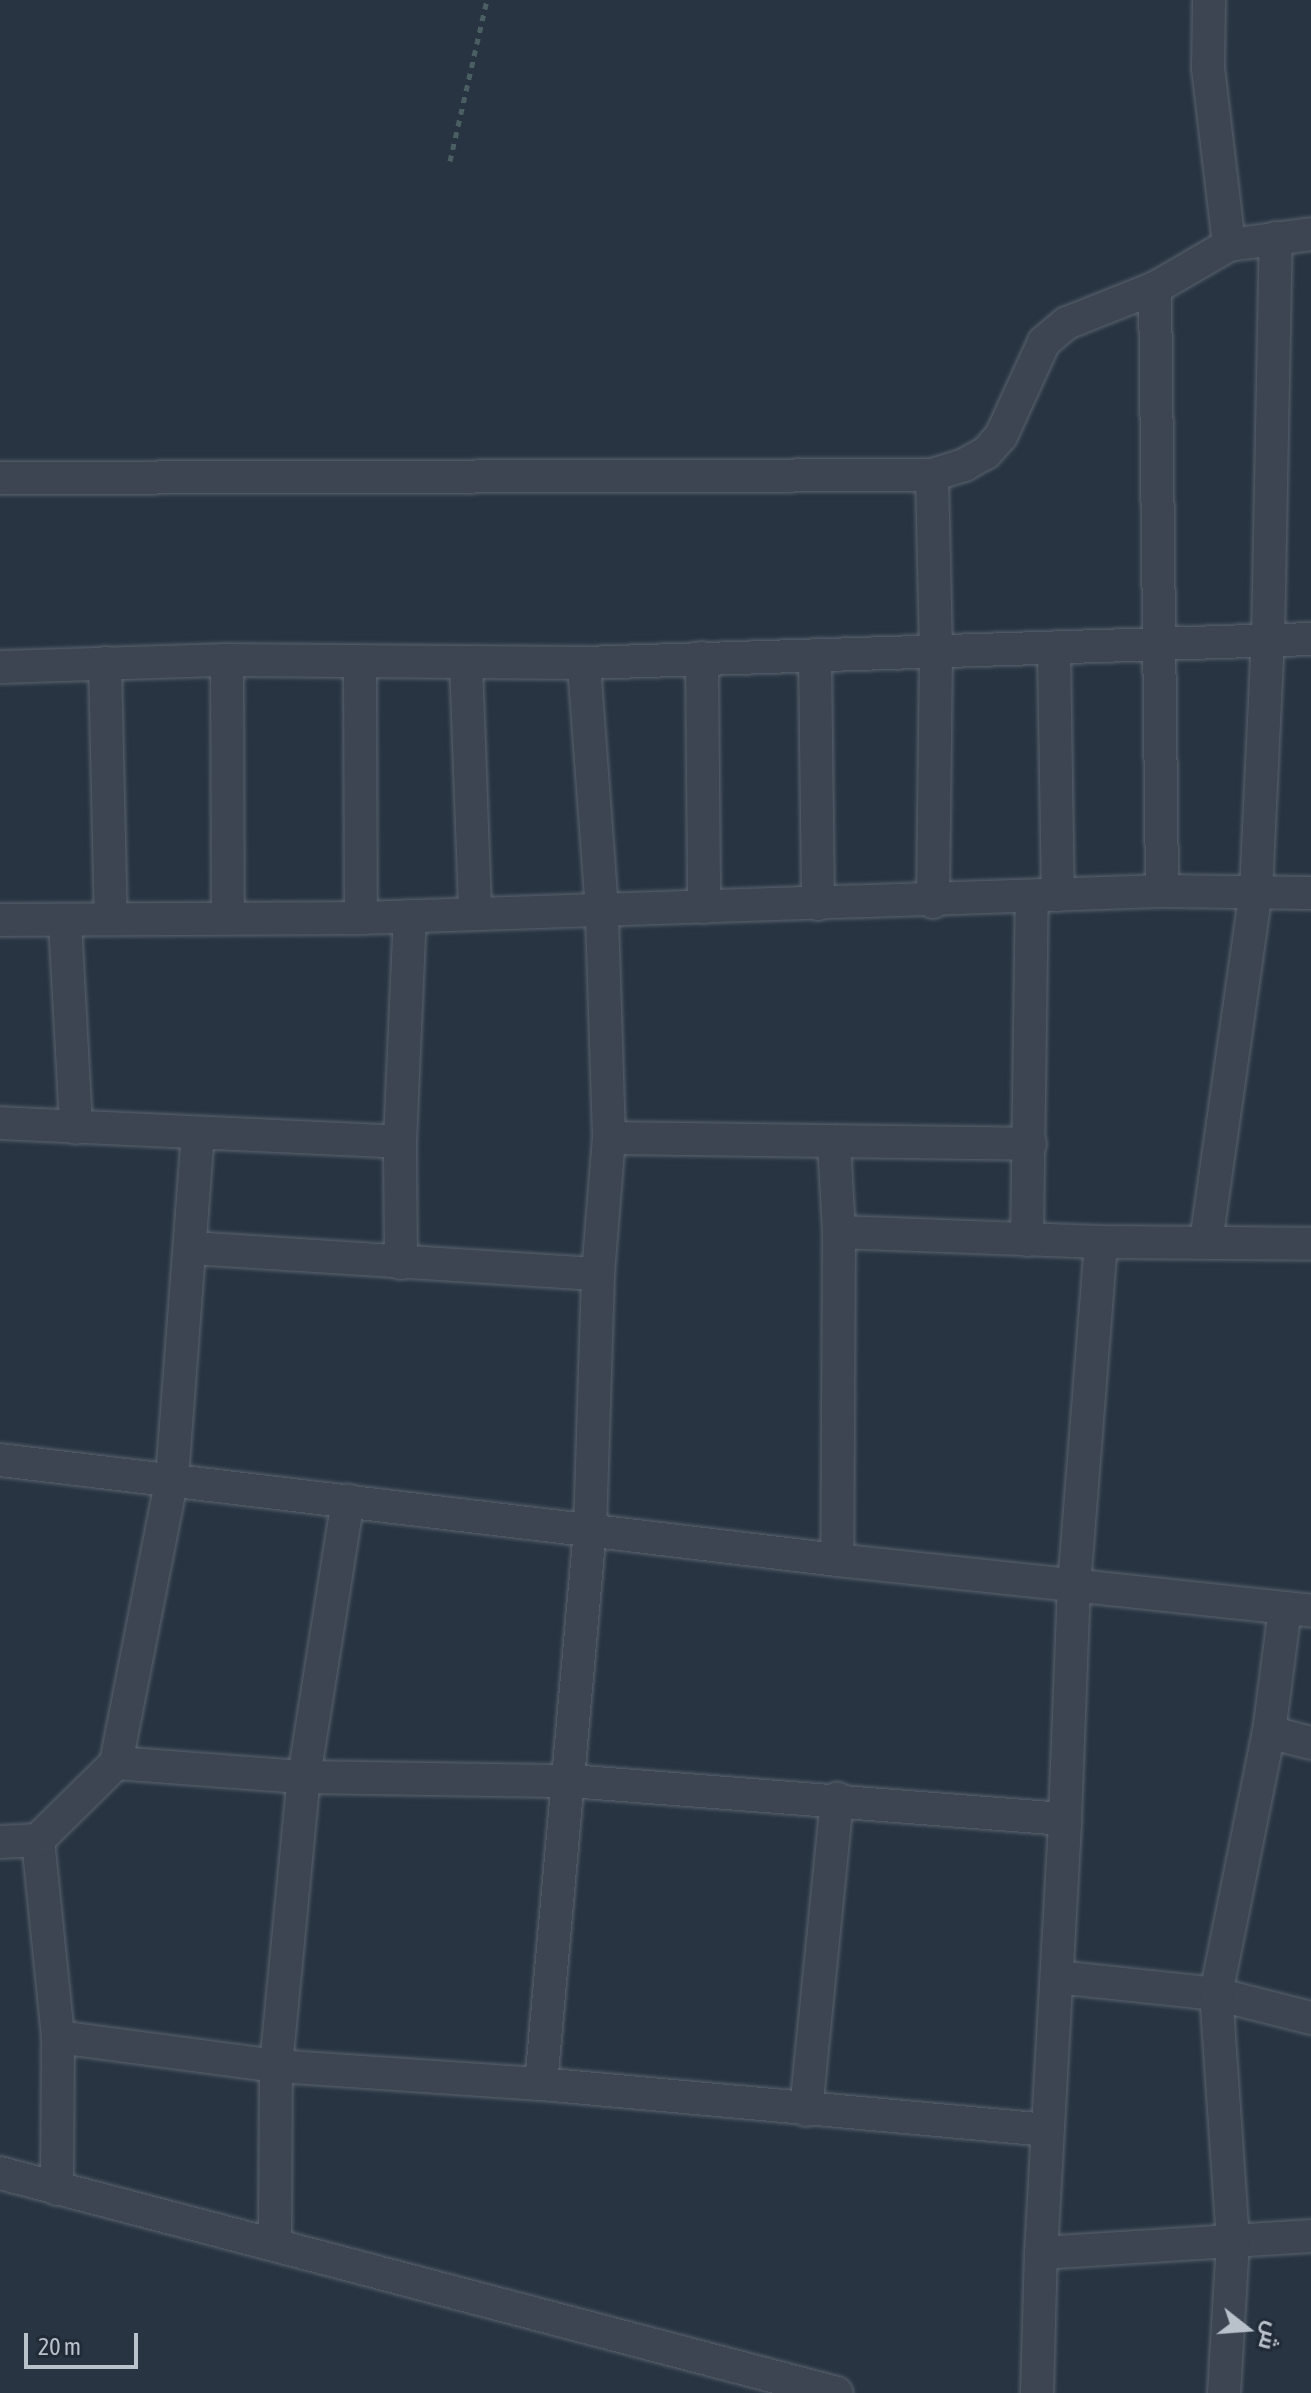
<!DOCTYPE html>
<meta charset="utf-8">
<style>
body{margin:0}
#map{position:relative;width:1311px;height:2393px;overflow:hidden;background:#283442;font-family:"Asap Condensed",Cairo,sans-serif}
div>[style]{position:absolute}
.path>*{height:5px;margin-top:-2.5px;transform-origin:0;background:repeating-linear-gradient(90deg,#4a5f61 0 6px,transparent 0 12px)}
.roads{filter:drop-shadow(0 0 2px #5a636f) drop-shadow(0 0 2px #5a636f)}
.street>*{height:32px;margin:-16px;padding:0 16px;transform-origin:16px;border-radius:16px;background:#3c4551}
span{translate:-50% -50%;white-space:nowrap;text-align:center;line-height:1.15;-webkit-text-stroke:6px #212a37;paint-order:stroke}
.north{position:absolute;left:1207px;top:2289px;width:80px;height:80px;-webkit-text-stroke:6px #212a37;paint-order:stroke;rotate:107deg;font-size:22px;font-weight:700;line-height:32px;text-align:center;color:#b9c1cb}
.north::after{content:'';display:block;margin:auto;width:28px;height:36px;background:#b9c1cb;clip-path:polygon(50% 0,100% 100%,50% 72%,0 100%)}
.scale{position:absolute;left:24px;top:2333px;width:114px;height:36px;box-sizing:border-box;border:4px solid #b9c1cb;border-top:0;padding-left:10px;font-size:24px;line-height:28px;white-space:nowrap;color:#b9c1cb;-webkit-text-stroke:6px #212a37;paint-order:stroke}
</style>
<div id="map">
<div class="path">
<div style="left:450px;top:161px;width:165px;rotate:-77.1deg"></div>
</div>
<div class="roads">
<div class="street">
<div style="left:1209px;top:0;width:68px;rotate:90.8deg"></div>
<div style="left:1208px;top:68px;width:178px;rotate:83.2deg"></div>
<div style="left:1155px;top:288px;width:603px;rotate:89.33deg"></div>
<div style="left:932px;top:475px;width:177px;rotate:88.7deg"></div>
<div style="left:936px;top:652px;width:250px;rotate:90.7deg"></div>
<div style="left:0;top:478px;width:932px;rotate:-0.18deg"></div>
<div style="left:932px;top:475px;width:34px;rotate:-17deg"></div>
<div style="left:964px;top:465px;width:25px;rotate:-29deg"></div>
<div style="left:986px;top:453px;width:23px;rotate:-49deg"></div>
<div style="left:1001px;top:436px;width:103px;rotate:-65.4deg"></div>
<div style="left:1044px;top:342px;width:30px;rotate:-40deg"></div>
<div style="left:1067px;top:323px;width:95px;rotate:-21.7deg"></div>
<div style="left:1155px;top:288px;width:86px;rotate:-30.2deg"></div>
<div style="left:1229px;top:245px;width:83px;rotate:-7.6deg"></div>
<div style="left:1054px;top:649px;width:246px;rotate:89.1deg"></div>
<div style="left:815px;top:655px;width:249px;rotate:89.3deg"></div>
<div style="left:702px;top:658px;width:249px;rotate:89.5deg"></div>
<div style="left:227px;top:660px;width:257px;rotate:89.8deg"></div>
<div style="left:360px;top:662px;width:256px;rotate:89.8deg"></div>
<div style="left:105px;top:663px;width:255px;rotate:88.7deg"></div>
<div style="left:466px;top:663px;width:251px;rotate:87.9deg"></div>
<div style="left:0;top:667px;width:227px;rotate:-1.8deg"></div>
<div style="left:227px;top:660px;width:357px;rotate:0.5deg"></div>
<div style="left:584px;top:663px;width:727px;rotate:-1.89deg"></div>
<div style="left:0;top:920px;width:361px;rotate:-0.3deg"></div>
<div style="left:361px;top:918px;width:801px;rotate:-1.93deg"></div>
<div style="left:1162px;top:891px;width:149px;rotate:0.8deg"></div>
<div style="left:65px;top:922px;width:206px;rotate:86.9deg"></div>
<div style="left:0;top:1123px;width:400px;rotate:2.7deg"></div>
<div style="left:609px;top:1138px;width:421px;rotate:0.8deg"></div>
<div style="left:834px;top:1143px;width:89px;rotate:86.8deg"></div>
<div style="left:839px;top:1232px;width:328px;rotate:90.3deg"></div>
<div style="left:839px;top:1232px;width:262px;rotate:2.2deg"></div>
<div style="left:1101px;top:1242px;width:210px;rotate:0.5deg"></div>
<div style="left:1027px;top:1240px;width:344px;rotate:-89.2deg"></div>
<div style="left:1206px;top:1242px;width:355px;rotate:-81.9deg"></div>
<div style="left:1256px;top:891px;width:250px;rotate:-87.3deg"></div>
<div style="left:1268px;top:641px;width:403px;rotate:-88.9deg"></div>
<div style="left:192px;top:1248px;width:407px;rotate:3.7deg"></div>
<div style="left:401px;top:1263px;width:121px;rotate:-90.5deg"></div>
<div style="left:400px;top:1142px;width:226px;rotate:-87.5deg"></div>
<div style="left:0;top:1460px;width:843px;rotate:6.81deg"></div>
<div style="left:837px;top:1560px;width:477px;rotate:6.1deg"></div>
<div style="left:1269px;top:1732px;width:43px;rotate:14.7deg"></div>
<div style="left:116px;top:1763px;width:189px;rotate:4.3deg"></div>
<div style="left:304px;top:1777px;width:266px;rotate:0.9deg"></div>
<div style="left:570px;top:1781px;width:496px;rotate:4.4deg"></div>
<div style="left:38px;top:1840px;width:198px;rotate:84.2deg"></div>
<div style="left:58px;top:2037px;width:152px;rotate:90.4deg"></div>
<div style="left:0;top:1842px;width:38px;rotate:-3deg"></div>
<div style="left:38px;top:1840px;width:110px;rotate:-44.6deg"></div>
<div style="left:116px;top:1763px;width:290px;rotate:-78.9deg"></div>
<div style="left:172px;top:1478px;width:344px;rotate:-85.7deg"></div>
<div style="left:1057px;top:1977px;width:160px;rotate:6.1deg"></div>
<div style="left:1216px;top:1994px;width:98px;rotate:14.2deg"></div>
<div style="left:58px;top:2037px;width:220px;rotate:7.6deg"></div>
<div style="left:276px;top:2066px;width:266px;rotate:3.9deg"></div>
<div style="left:541px;top:2084px;width:508px;rotate:5.19deg"></div>
<div style="left:541px;top:2084px;width:556px;rotate:-84.95deg"></div>
<div style="left:590px;top:1530px;width:256px;rotate:-88.2deg"></div>
<div style="left:598px;top:1274px;width:136px;rotate:-85.4deg"></div>
<div style="left:609px;top:1138px;width:228px;rotate:-91.8deg"></div>
<div style="left:602px;top:910px;width:248px;rotate:-94.2deg"></div>
<div style="left:806px;top:2110px;width:313px;rotate:-84.3deg"></div>
<div style="left:0;top:2173px;width:865px;rotate:14.73deg"></div>
<div style="left:275px;top:2242px;width:176px;rotate:-89.7deg"></div>
<div style="left:276px;top:2066px;width:290px;rotate:-84.5deg"></div>
<div style="left:304px;top:1777px;width:280px;rotate:-81deg"></div>
<div style="left:1041px;top:2253px;width:271px;rotate:-3.6deg"></div>
<div style="left:1037px;top:2393px;width:140px;rotate:-88.4deg"></div>
<div style="left:1041px;top:2253px;width:435px;rotate:-86.8deg"></div>
<div style="left:1065px;top:1819px;width:233px;rotate:-87.8deg"></div>
<div style="left:1074px;top:1586px;width:345px;rotate:-85.5deg"></div>
<div style="left:1224px;top:2393px;width:152px;rotate:-86.6deg"></div>
<div style="left:1233px;top:2241px;width:248px;rotate:-93.9deg"></div>
<div style="left:1216px;top:1994px;width:267px;rotate:-78.6deg"></div>
<div style="left:1269px;top:1732px;width:125px;rotate:-82.6deg"></div>
</div>
</div>
<div class="north">ش</div>
<div class="scale">20 m</div>
</div>
